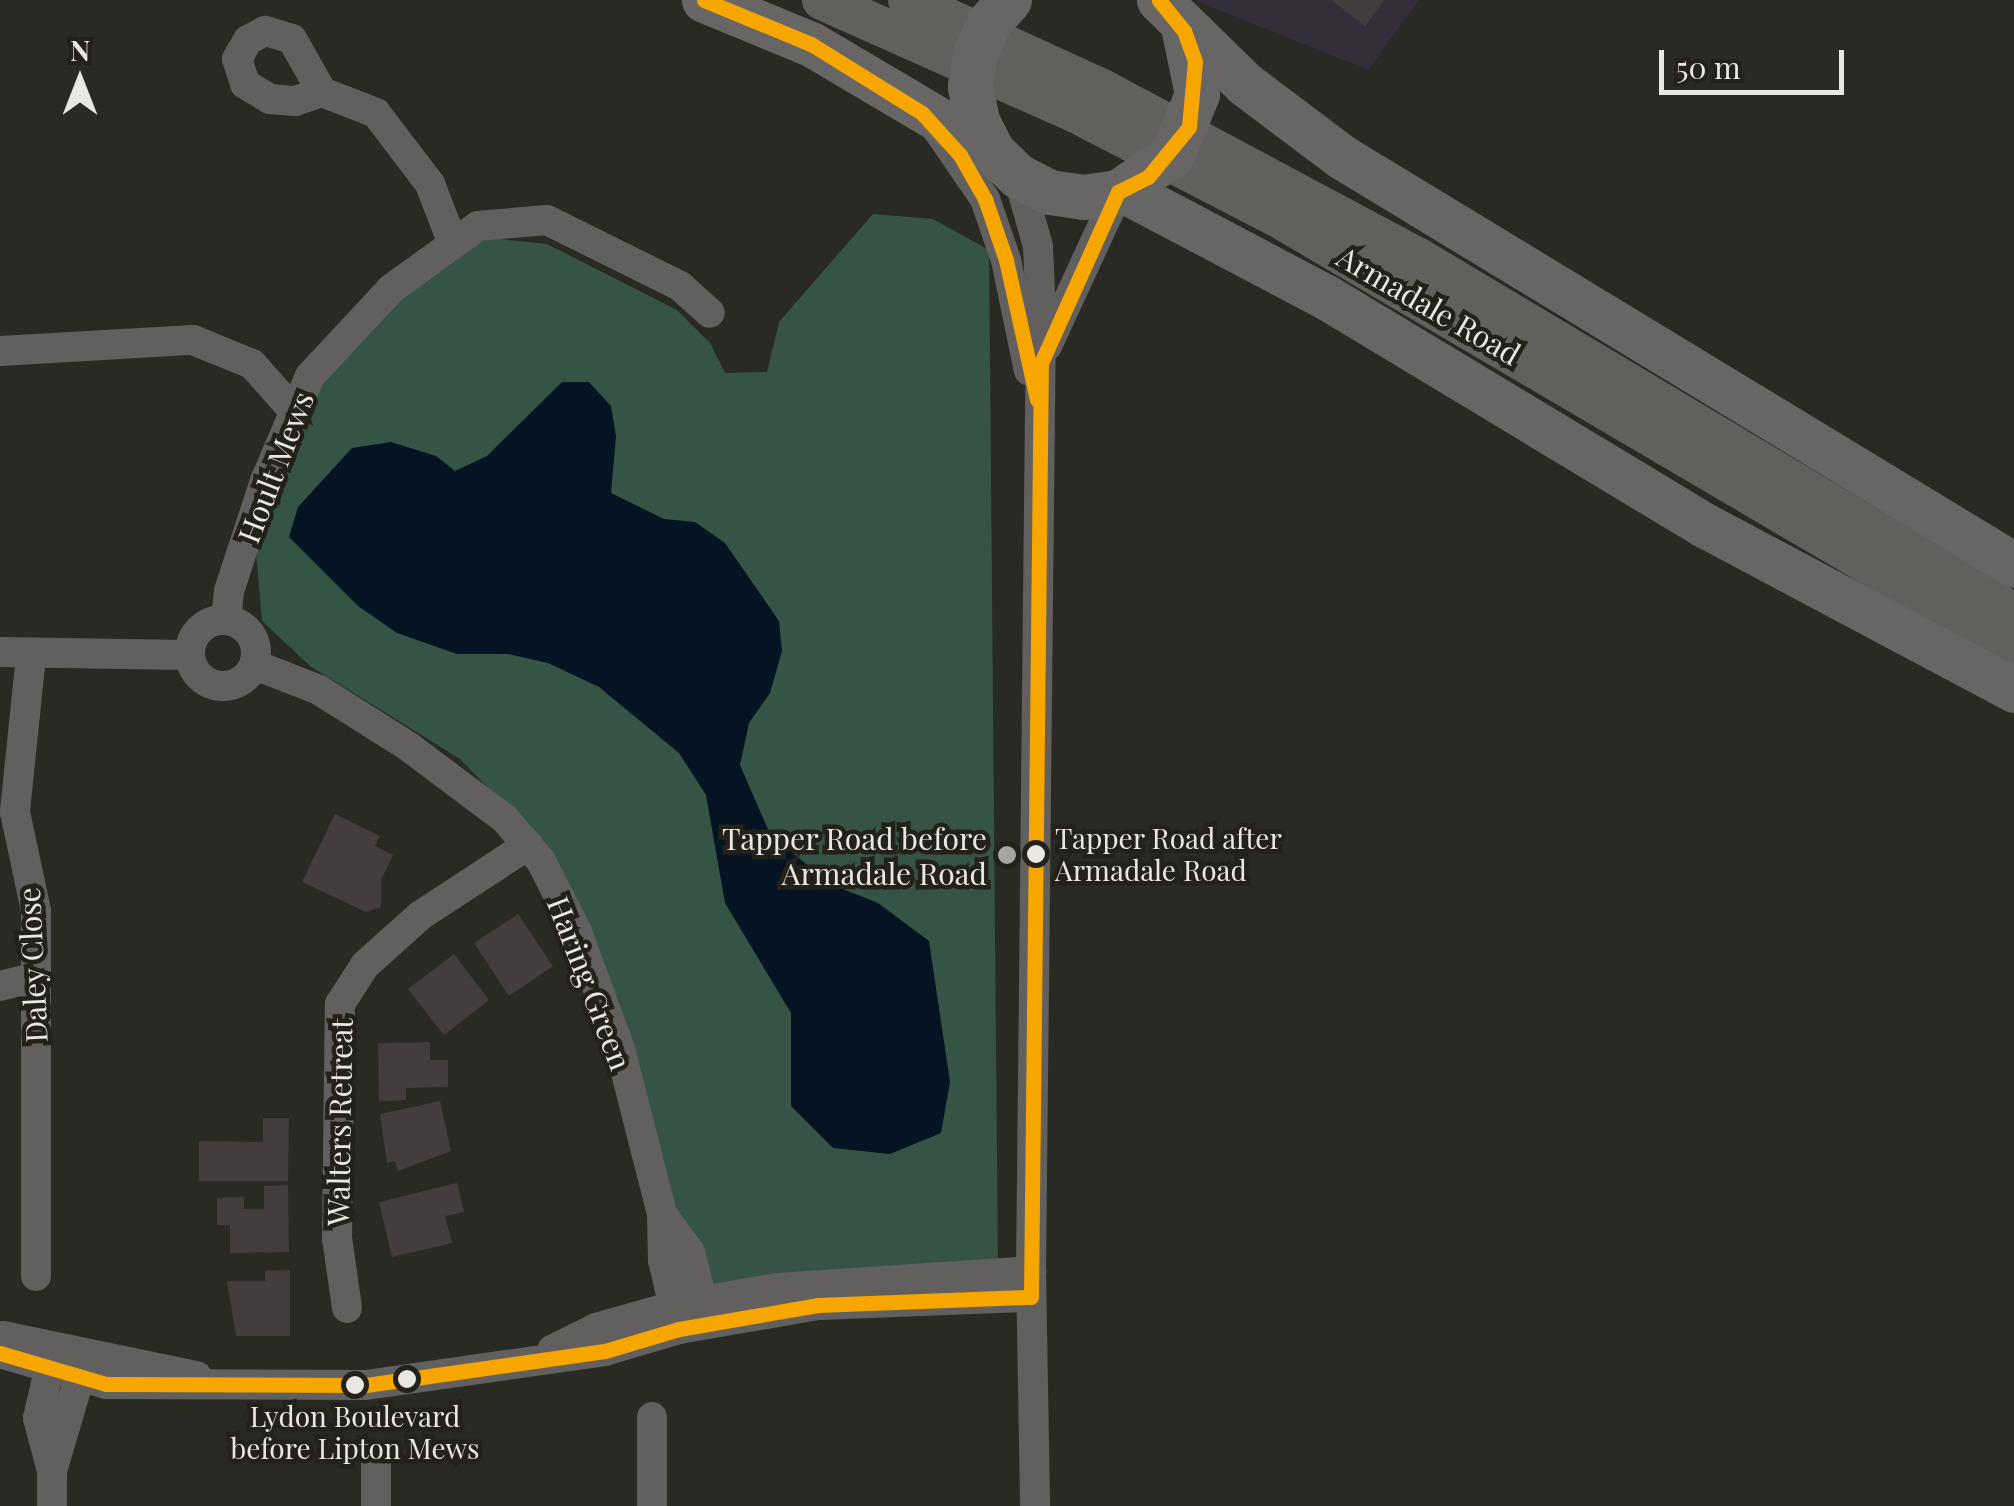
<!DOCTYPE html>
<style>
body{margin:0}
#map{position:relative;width:2014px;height:1506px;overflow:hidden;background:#2a2a25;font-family:"Playfair Display",serif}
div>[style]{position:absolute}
.commercial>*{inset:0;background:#342e3b}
.green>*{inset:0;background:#365445}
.water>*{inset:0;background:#041422}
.building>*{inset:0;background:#443d3d}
.minor>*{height:30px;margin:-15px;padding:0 15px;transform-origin:15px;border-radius:15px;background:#61605e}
.minor>.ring{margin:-15px;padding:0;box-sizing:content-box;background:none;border:30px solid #61605e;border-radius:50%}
.major>*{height:40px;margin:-20px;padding:0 20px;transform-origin:20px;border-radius:20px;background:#61605d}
.highway>*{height:45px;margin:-22.5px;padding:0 22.5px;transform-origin:22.5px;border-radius:22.5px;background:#676664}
.bus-1>*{height:15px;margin:-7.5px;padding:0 7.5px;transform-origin:7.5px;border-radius:7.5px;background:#f7a600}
.dots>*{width:28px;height:28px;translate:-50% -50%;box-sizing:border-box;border:5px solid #23211a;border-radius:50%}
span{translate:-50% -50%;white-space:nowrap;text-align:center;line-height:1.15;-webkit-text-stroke:9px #23211a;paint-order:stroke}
.bus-label{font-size:28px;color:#e8e7e2}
.left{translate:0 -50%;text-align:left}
.street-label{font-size:30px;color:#e8e7e2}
.poi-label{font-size:30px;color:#e8e7e2}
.right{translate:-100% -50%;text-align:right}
.north{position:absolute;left:30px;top:30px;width:100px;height:100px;-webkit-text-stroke:8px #23211a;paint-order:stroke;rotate:0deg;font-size:28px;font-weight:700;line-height:40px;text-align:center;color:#e8e7e2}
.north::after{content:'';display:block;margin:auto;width:35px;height:45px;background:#e8e7e2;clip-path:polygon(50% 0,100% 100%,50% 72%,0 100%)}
.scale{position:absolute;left:1659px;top:50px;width:185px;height:45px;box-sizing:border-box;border:5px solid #e8e7e2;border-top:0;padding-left:12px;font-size:30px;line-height:35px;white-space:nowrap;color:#e8e7e2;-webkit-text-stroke:8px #23211a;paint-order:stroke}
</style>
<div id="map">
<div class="commercial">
<div style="clip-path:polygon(1194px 0,1419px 0,1368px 70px)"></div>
</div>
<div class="green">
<div style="clip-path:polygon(873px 214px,933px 219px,989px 250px,998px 1273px,695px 1295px,550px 852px,460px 759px,310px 666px,262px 621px,256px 552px,298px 418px,358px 337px,439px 262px,490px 238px,547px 244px,677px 310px,710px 343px,725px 373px,767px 372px,779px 322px)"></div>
</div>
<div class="water">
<div style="clip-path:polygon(562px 382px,589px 382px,611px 406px,616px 436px,611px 493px,664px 519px,695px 522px,725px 543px,779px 621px,782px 651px,770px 693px,749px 723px,740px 765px,770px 834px,830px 884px,878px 903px,929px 941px,950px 1082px,941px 1133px,890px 1154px,833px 1148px,791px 1106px,791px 1013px,725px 903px,706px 795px,679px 753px,599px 687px,548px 663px,508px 654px,457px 654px,397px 633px,358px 606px,289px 537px,298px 507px,352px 448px,391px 442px,436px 456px,455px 471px,487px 456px)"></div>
</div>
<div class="building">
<div style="clip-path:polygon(1331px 0,1385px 0,1365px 26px)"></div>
<div style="clip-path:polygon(335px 814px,380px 836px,375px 846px,393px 855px,381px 880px,381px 907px,366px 912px,302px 882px)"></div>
<div style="clip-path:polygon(518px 914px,553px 966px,509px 996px,474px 943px)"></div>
<div style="clip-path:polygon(454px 954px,489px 1000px,444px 1035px,408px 989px)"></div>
<div style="clip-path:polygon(430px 1042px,430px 1060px,448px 1060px,448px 1087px,406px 1088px,406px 1100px,379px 1101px,378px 1043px)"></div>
<div style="clip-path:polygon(440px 1101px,451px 1151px,398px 1171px,395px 1161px,387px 1163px,380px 1114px)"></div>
<div style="clip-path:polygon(263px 1118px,289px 1118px,288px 1181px,199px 1181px,199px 1141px,263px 1142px)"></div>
<div style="clip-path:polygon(457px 1183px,464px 1212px,445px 1216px,452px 1243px,392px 1257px,379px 1202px)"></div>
<div style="clip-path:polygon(288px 1185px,289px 1252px,230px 1253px,230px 1225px,217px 1225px,217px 1198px,244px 1197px,244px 1209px,264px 1209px,264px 1186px)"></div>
<div style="clip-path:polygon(290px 1270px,290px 1336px,236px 1336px,227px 1281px,265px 1281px,265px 1271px)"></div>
</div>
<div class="minor">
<div style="left:322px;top:92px;width:61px;rotate:-119.5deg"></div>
<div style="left:292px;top:39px;width:28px;rotate:-163deg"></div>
<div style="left:265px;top:31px;width:19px;rotate:152deg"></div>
<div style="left:248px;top:40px;width:22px;rotate:120deg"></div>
<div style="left:237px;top:59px;width:26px;rotate:72deg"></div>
<div style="left:245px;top:84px;width:29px;rotate:31deg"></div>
<div style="left:270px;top:99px;width:25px;rotate:5deg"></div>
<div style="left:295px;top:101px;width:28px;rotate:-18deg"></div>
<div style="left:322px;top:92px;width:58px;rotate:21.3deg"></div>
<div style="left:376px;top:113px;width:89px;rotate:52.7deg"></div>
<div style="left:430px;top:184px;width:64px;rotate:69deg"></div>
<div style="left:937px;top:129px;width:85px;rotate:55.6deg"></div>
<div style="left:985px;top:199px;width:65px;rotate:71deg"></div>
<div style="left:1006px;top:260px;width:113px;rotate:78.3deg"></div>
<div style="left:1018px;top:176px;width:73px;rotate:74.1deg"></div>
<div style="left:1038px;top:246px;width:69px;rotate:87.5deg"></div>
<div style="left:1041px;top:315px;width:956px;rotate:90.6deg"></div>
<div style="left:1031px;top:1271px;width:235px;rotate:89deg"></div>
<div style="left:1047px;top:346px;width:170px;rotate:-65.2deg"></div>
<div style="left:0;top:351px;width:193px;rotate:-3.3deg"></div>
<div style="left:193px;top:340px;width:64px;rotate:22.1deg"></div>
<div style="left:252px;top:364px;width:63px;rotate:48.2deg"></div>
<div style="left:226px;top:620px;width:29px;rotate:-84deg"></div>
<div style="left:229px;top:591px;width:116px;rotate:-71.9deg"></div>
<div style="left:265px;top:481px;width:114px;rotate:-66.8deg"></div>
<div style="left:310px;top:376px;width:119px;rotate:-47deg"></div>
<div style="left:391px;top:289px;width:107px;rotate:-35.9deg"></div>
<div style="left:478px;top:226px;width:69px;rotate:-5deg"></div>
<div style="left:547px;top:220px;width:148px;rotate:26.4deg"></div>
<div style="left:680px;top:286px;width:40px;rotate:42deg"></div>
<div class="ring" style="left:190px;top:620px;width:36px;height:36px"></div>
<div style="left:0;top:652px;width:188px;rotate:0.9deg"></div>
<div style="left:31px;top:656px;width:157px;rotate:95.9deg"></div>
<div style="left:15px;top:812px;width:101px;rotate:78deg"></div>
<div style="left:36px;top:911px;width:365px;rotate:90deg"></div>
<div style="left:255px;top:665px;width:69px;rotate:21.3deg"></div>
<div style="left:319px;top:690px;width:107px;rotate:32.3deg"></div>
<div style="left:409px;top:747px;width:120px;rotate:36.9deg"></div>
<div style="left:505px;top:819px;width:55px;rotate:49.4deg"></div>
<div style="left:541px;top:861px;width:80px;rotate:63.1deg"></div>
<div style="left:577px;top:932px;width:125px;rotate:69.8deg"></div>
<div style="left:620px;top:1049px;width:170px;rotate:75.7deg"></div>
<div style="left:662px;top:1214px;width:46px;rotate:88.8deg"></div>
<div style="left:663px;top:1260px;width:71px;rotate:76.9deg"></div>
<div style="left:0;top:986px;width:37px;rotate:-14deg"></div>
<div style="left:662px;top:1214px;width:47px;rotate:53.6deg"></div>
<div style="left:690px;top:1252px;width:70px;rotate:76deg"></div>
<div style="left:347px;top:1308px;width:71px;rotate:-98.1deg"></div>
<div style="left:337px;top:1238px;width:234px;rotate:-89.3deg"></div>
<div style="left:340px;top:1004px;width:46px;rotate:-57.3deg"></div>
<div style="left:365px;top:965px;width:75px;rotate:-41.8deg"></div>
<div style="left:421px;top:915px;width:128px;rotate:-33.2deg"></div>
<div style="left:3px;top:1336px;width:198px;rotate:11.7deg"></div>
<div style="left:552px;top:1350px;width:49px;rotate:-26.6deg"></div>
<div style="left:596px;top:1328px;width:81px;rotate:-15.8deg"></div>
<div style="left:674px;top:1306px;width:105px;rotate:-9.9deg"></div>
<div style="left:777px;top:1288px;width:255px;rotate:-3.8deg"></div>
<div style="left:0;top:1353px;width:110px;rotate:16.3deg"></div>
<div style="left:106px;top:1384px;width:260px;rotate:0.2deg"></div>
<div style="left:366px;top:1385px;width:241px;rotate:-8.1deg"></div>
<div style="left:605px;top:1351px;width:77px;rotate:-16.6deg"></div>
<div style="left:679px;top:1329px;width:141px;rotate:-9.8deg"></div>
<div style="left:818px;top:1305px;width:213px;rotate:-2.2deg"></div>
<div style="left:652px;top:1417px;width:89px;rotate:90deg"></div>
<div style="left:376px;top:1459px;width:47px;rotate:90deg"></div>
<div style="left:52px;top:1471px;width:117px;rotate:-73.6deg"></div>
<div style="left:52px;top:1506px;width:35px;rotate:-90deg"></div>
<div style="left:52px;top:1471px;width:55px;rotate:-104.8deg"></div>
<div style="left:38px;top:1418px;width:67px;rotate:-77deg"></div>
</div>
<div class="major">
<div style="left:822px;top:0;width:278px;rotate:24deg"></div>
<div style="left:1076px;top:113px;width:234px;rotate:27.4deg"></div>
<div style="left:1284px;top:221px;width:847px;rotate:30.44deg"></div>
<div style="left:908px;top:0;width:213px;rotate:24.6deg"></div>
<div style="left:1102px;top:89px;width:357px;rotate:28.1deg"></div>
<div style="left:1417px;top:257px;width:695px;rotate:30.81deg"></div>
</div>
<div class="highway">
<div style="left:704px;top:0;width:116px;rotate:22.4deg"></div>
<div style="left:811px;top:44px;width:210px;rotate:30.6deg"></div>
<div style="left:1009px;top:0;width:30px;rotate:132deg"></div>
<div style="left:989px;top:22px;width:35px;rotate:114deg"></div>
<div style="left:975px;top:54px;width:33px;rotate:99deg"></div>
<div style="left:970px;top:87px;width:35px;rotate:78deg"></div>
<div style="left:977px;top:121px;width:34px;rotate:63deg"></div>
<div style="left:992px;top:151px;width:36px;rotate:44deg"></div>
<div style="left:1018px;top:176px;width:35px;rotate:27deg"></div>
<div style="left:1049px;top:192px;width:34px;rotate:8deg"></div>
<div style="left:1083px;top:197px;width:35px;rotate:-8deg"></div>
<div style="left:1118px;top:192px;width:65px;rotate:-34.4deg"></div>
<div style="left:1172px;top:155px;width:66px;rotate:-67.7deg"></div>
<div style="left:1197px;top:94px;width:64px;rotate:-101.7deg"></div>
<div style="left:1159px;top:0;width:120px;rotate:44.3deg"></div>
<div style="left:1245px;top:84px;width:121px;rotate:37deg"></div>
<div style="left:1342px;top:157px;width:786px;rotate:31.26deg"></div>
<div style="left:1123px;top:190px;width:229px;rotate:27.8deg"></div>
<div style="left:1326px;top:297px;width:444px;rotate:31.1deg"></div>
<div style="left:1706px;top:526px;width:349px;rotate:28deg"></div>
</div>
<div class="bus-1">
<div style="left:704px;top:0;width:116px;rotate:22.4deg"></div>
<div style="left:811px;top:44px;width:131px;rotate:31.9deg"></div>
<div style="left:922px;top:113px;width:57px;rotate:47.9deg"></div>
<div style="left:960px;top:155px;width:51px;rotate:60.4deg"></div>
<div style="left:985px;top:199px;width:65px;rotate:71deg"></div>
<div style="left:1006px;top:260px;width:143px;rotate:77.5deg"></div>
<div style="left:0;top:1353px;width:110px;rotate:16.3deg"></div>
<div style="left:106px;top:1384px;width:260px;rotate:0.2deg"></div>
<div style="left:366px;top:1385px;width:241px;rotate:-8.1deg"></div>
<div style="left:605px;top:1351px;width:77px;rotate:-16.6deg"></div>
<div style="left:679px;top:1329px;width:141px;rotate:-9.8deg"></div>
<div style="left:818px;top:1305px;width:213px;rotate:-2.2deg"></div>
<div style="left:1031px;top:1297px;width:934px;rotate:-89.39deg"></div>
<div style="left:1041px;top:363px;width:188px;rotate:-65.8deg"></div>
<div style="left:1118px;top:192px;width:34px;rotate:-27deg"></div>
<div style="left:1148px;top:177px;width:65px;rotate:-50.6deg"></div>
<div style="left:1189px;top:127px;width:66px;rotate:-84.8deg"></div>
<div style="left:1195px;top:61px;width:32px;rotate:-110deg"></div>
<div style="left:1184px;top:31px;width:40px;rotate:-129deg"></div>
</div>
<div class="dots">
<div style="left:1036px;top:854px;background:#e8e7e2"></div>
<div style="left:1007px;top:855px;background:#a6a5a0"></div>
<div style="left:407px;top:1379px;background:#e8e7e2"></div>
<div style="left:355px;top:1385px;background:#e8e7e2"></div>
</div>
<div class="bus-label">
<span class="left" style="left:1055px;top:854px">Tapper Road after<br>Armadale Road</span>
<span style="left:355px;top:1432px">Lydon Boulevard<br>before Lipton Mews</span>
</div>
<div class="street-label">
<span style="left:1429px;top:305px;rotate:30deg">Armadale Road</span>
<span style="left:275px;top:467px;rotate:-69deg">Hoult Mews</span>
<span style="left:32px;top:965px;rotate:-93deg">Daley Close</span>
<span style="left:590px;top:983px;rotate:69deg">Haring Green</span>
<span style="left:339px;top:1122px;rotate:-89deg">Walters Retreat</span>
</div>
<div class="poi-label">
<span class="right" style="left:987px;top:855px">Tapper Road before<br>Armadale Road</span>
</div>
<div class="north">N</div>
<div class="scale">50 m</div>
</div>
